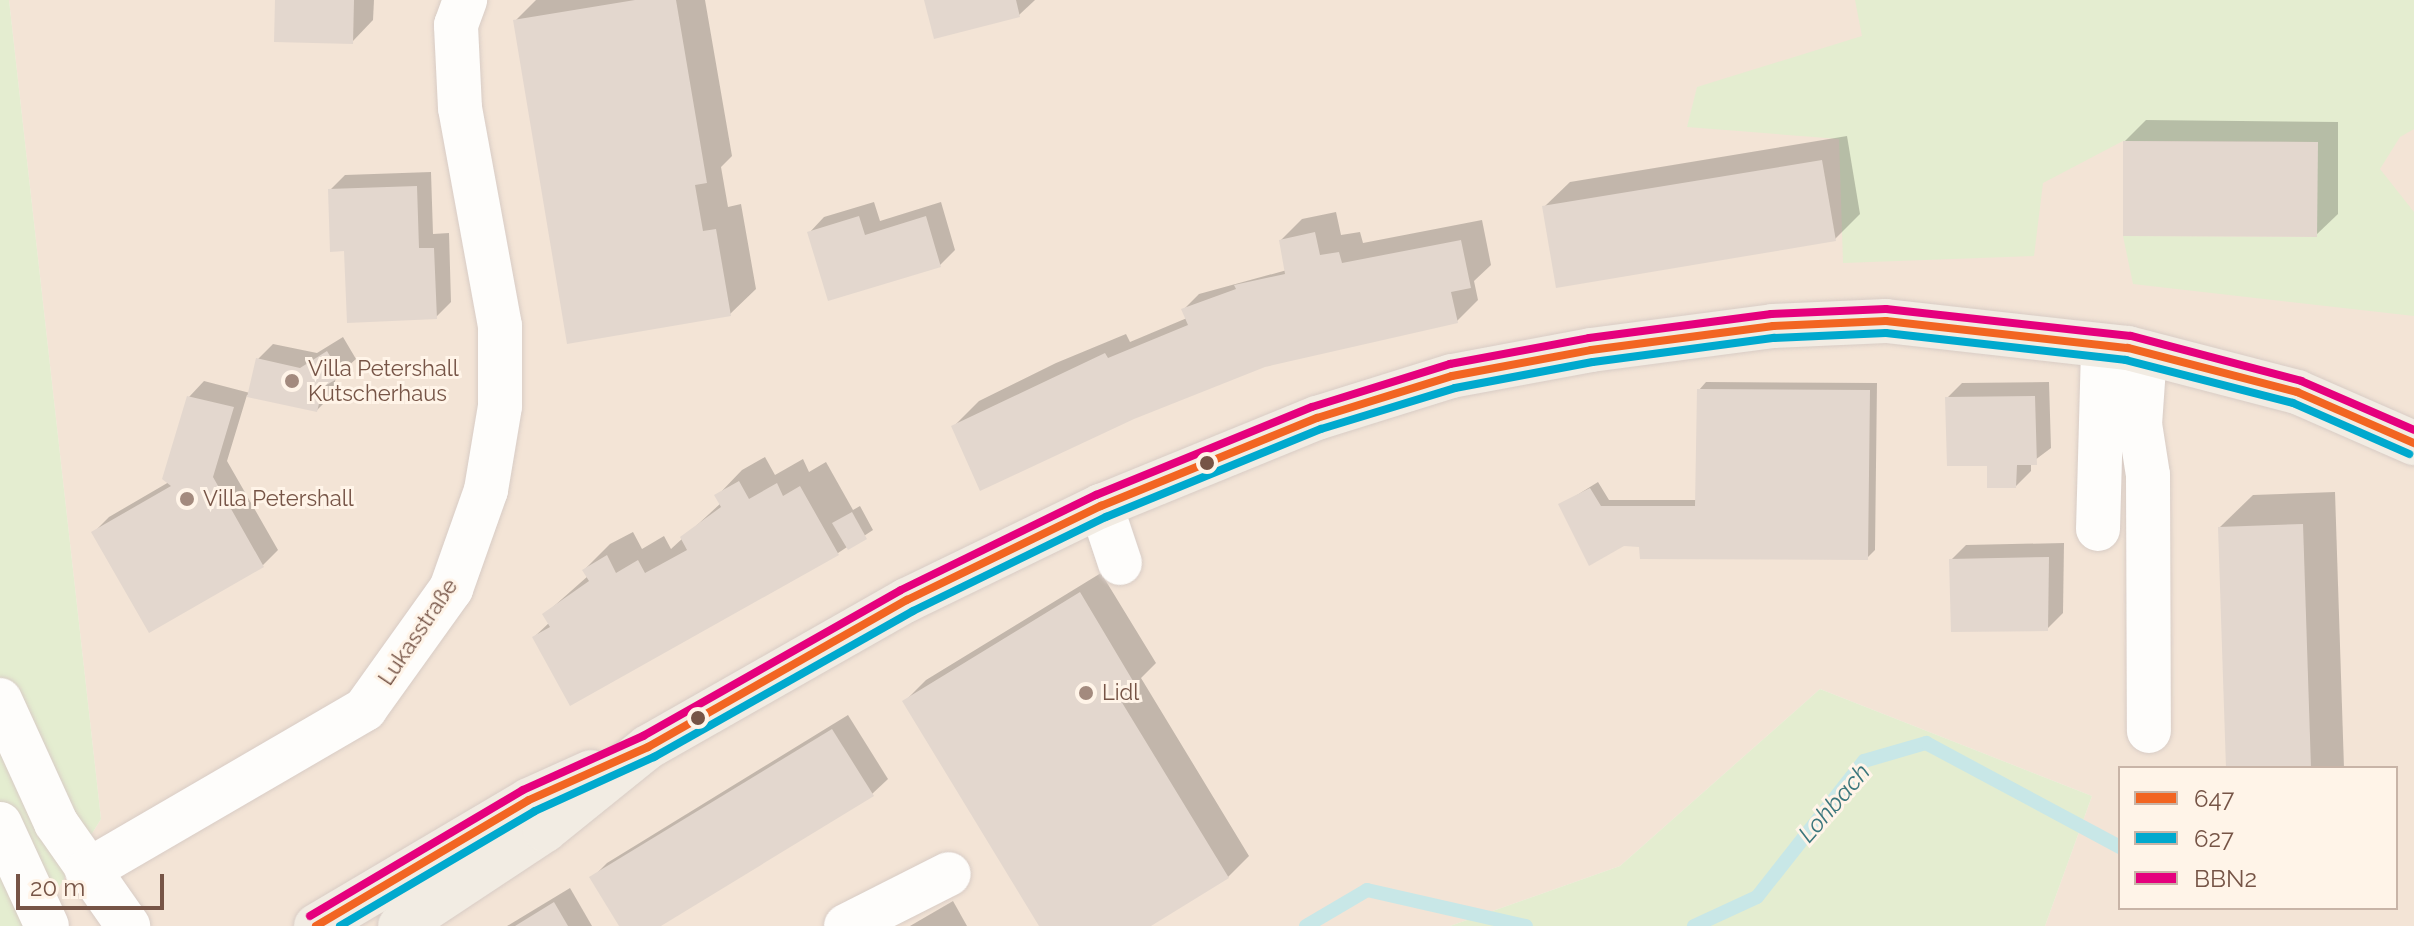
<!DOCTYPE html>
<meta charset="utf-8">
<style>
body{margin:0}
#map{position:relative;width:2414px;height:926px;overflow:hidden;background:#f7efe6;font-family:Raleway,sans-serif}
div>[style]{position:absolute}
.residential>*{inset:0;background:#f3e4d6}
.green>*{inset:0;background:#e4edd0}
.shadow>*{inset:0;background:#0003}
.stream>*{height:14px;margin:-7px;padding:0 7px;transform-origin:7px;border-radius:7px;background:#c8e7e7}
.building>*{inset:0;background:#e3d7ce}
.roads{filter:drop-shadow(0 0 2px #d8ccc5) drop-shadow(0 0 2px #d8ccc5)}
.minor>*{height:44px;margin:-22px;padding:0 22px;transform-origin:22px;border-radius:22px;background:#fefdfb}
.major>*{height:44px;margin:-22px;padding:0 22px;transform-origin:22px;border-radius:22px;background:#f2ece3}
.bus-1>*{height:8px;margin:-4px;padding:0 4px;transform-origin:4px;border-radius:4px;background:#f26522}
.bus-2>*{height:8px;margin:-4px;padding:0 4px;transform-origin:4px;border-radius:4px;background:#00a9ce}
.bus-3>*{height:8px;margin:-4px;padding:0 4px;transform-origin:4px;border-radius:4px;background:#e5007d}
.dots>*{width:22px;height:22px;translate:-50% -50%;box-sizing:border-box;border:4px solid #fff4e8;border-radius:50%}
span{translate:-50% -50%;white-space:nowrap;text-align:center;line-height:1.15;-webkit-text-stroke:6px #fff4e8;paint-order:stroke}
.poi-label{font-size:22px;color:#765446}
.left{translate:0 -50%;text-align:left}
.street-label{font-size:22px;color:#765446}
.water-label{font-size:24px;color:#3a767c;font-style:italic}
.legend{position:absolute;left:2118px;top:766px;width:280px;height:144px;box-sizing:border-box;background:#fff4e8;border:2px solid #c8b4a7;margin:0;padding:10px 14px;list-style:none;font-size:24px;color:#765446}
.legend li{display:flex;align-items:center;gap:16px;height:40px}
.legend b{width:40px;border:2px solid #c8b4a7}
.scale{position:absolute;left:16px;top:874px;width:148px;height:36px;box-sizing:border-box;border:4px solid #765446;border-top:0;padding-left:10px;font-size:24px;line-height:28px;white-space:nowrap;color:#765446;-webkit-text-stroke:6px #fff4e8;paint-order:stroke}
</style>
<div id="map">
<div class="residential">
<div style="clip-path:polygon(evenodd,9px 0,2414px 0,2414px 926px,2045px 926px,2092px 796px,1820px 689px,1620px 866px,1450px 926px,35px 926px,101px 819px,9px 0,2120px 768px,2396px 768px,2396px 908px,2120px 908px,2120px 768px)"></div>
</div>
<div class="green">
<div style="clip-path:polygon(0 0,9px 0,101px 819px,35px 926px,0 926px)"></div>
<div style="clip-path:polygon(1855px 0,2414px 0,2414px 129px,2400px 137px,2380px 169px,2414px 212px,2414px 316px,2133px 284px,2123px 236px,2317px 237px,2317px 142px,2123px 141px,2043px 183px,2034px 256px,1843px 263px,1839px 139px,1687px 127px,1697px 87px,1862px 36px)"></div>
<div style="clip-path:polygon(1820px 689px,2092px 796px,2045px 926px,1450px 926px,1620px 866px)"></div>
</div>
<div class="shadow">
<div style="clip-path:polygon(277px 0,374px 0,373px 20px,352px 42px)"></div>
<div style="clip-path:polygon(536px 0,705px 0,732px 156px,721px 167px,728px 207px,741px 204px,756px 289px,730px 314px,515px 21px)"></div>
<div style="clip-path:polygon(926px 0,1035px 0,1019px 15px)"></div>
<div style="clip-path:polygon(2146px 120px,2338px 122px,2338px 214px,2316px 235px,2125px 141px)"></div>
<div style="clip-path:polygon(1847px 136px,1860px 214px,1835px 239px,1544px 207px,1570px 182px)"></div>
<div style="clip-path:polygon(431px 172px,433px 234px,449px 233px,451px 302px,436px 317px,346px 249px,330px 190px,345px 175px)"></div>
<div style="clip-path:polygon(874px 202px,880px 221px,941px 202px,955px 250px,940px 265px,809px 233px,824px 217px)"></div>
<div style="clip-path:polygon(1336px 212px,1341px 235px,1360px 232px,1363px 243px,1482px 220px,1491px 265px,1474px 281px,1478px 300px,1457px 321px,953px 427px,979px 401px,1056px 363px,1126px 334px,1130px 342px,1187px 318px,1184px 309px,1199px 294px,1287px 270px,1281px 240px,1302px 219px)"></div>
<div style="clip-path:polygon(343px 337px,356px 359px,336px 377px,332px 395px,317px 410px,247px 395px,227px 461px,278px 550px,263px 565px,94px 532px,109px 517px,169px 482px,189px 397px,204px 381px,250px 393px,258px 359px,273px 344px,317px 353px)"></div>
<div style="clip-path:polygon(1706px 382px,1877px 383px,1875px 550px,1867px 558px,1641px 545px,1561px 505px,1598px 482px,1609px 500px,1697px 500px,1699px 390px)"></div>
<div style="clip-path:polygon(2049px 382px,2051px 448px,2031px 463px,2031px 471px,2016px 486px,1989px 464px,1947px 398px,1962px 383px)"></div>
<div style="clip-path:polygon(765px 457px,775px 475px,803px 459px,809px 472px,826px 462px,853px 510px,860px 506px,873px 530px,838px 553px,534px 637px,550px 622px,545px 614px,588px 576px,584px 570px,610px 544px,633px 532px,642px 549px,664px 536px,671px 549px,721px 503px,717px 496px,742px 470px)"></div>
<div style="clip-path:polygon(2335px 492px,2344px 768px,2228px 768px,2220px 527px,2253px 495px)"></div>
<div style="clip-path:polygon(2064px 543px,2063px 613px,2047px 629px,1951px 560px,1966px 545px)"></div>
<div style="clip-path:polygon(1101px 573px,1156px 663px,1141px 678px,1249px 856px,1228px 877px,1147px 926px,1042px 926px,905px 701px,926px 680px)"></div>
<div style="clip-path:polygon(848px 715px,888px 779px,872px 794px,656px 926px,622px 926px,592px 878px,607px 863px)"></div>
<div style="clip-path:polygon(570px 888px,592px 926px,507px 926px)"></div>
<div style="clip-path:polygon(953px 901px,967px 926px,910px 926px)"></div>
</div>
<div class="stream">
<div style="left:1306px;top:926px;width:71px;rotate:-30.5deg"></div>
<div style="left:1367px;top:890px;width:163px;rotate:12.8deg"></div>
<div style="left:1694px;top:926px;width:69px;rotate:-24.7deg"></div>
<div style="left:1757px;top:897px;width:173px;rotate:-51.8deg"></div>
<div style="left:1864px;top:761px;width:65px;rotate:-16.2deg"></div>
<div style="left:1926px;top:743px;width:220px;rotate:28.2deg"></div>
</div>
<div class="building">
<div style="clip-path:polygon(275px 0,354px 0,353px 44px,274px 42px)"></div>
<div style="clip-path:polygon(635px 0,676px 0,707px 183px,695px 185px,703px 231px,716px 229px,731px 316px,567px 344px,513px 20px)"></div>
<div style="clip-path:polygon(924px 0,1016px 0,1020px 17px,934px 39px)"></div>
<div style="clip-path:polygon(2123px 141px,2318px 142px,2317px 237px,2123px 236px)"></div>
<div style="clip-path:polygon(1822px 160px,1836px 241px,1556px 288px,1542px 206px)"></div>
<div style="clip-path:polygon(417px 186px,419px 248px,434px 248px,437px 319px,347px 323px,344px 251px,330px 252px,328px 189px)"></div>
<div style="clip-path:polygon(859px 216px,865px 235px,926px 216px,941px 267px,828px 301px,807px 232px)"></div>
<div style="clip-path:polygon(1315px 232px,1320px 255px,1339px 252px,1342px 263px,1461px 240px,1471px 288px,1451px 292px,1458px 323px,1265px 367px,1134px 419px,980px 491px,951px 426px,1105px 353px,1108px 358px,1188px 325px,1181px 309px,1236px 289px,1234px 285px,1285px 274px,1279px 240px)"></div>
<div style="clip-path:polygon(327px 351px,342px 376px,323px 387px,317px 412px,247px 397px,256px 358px,300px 368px)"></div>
<div style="clip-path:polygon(1697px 389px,1870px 390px,1868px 560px,1640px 559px,1639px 547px,1624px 546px,1589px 566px,1558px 504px,1590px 488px,1601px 506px,1695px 506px)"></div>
<div style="clip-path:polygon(187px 396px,234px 407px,213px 477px,264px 567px,149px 633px,91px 532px,171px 486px,162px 479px)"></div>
<div style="clip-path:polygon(2035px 396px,2037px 465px,2017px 465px,2016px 488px,1987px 488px,1987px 466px,1947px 466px,1945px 397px)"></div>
<div style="clip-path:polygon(739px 481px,749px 499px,777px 483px,783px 496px,800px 486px,839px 555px,570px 706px,532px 637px,550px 627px,542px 614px,589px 581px,582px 570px,607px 555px,616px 573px,638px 560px,645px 573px,687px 550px,680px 537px,721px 507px,714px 495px)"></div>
<div style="clip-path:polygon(852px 512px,867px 539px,848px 550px,832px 523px)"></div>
<div style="clip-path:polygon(2303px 524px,2311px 768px,2226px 768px,2218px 527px)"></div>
<div style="clip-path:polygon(2049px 557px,2048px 631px,1951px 632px,1949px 559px)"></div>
<div style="clip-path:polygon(1080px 592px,1136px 686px,1118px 696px,1229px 878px,1151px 926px,1039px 926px,902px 701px)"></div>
<div style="clip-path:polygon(832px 729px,874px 796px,661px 926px,619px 926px,589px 877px)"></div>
<div style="clip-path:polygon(554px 902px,568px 926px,515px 926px)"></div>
</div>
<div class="roads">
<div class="minor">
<div style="left:2145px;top:353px;width:71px;rotate:94deg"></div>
<div style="left:2140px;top:424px;width:52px;rotate:81.1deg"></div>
<div style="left:2148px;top:475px;width:256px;rotate:89.8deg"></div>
<div style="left:1101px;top:506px;width:60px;rotate:71.6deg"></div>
<div style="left:2098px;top:529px;width:183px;rotate:-88.4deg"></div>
<div style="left:0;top:700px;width:135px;rotate:65.5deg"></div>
<div style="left:56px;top:823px;width:126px;rotate:55deg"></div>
<div style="left:0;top:824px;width:112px;rotate:65.3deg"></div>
<div style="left:87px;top:871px;width:322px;rotate:-30.2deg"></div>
<div style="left:365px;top:709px;width:148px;rotate:-54.4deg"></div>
<div style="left:451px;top:589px;width:105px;rotate:-70.5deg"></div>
<div style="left:486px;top:490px;width:85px;rotate:-80.5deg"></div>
<div style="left:500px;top:406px;width:80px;rotate:-90deg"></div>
<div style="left:500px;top:326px;width:222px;rotate:-100.4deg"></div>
<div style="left:460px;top:108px;width:83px;rotate:-92.8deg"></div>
<div style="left:456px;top:25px;width:27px;rotate:-70deg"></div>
<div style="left:846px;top:926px;width:115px;rotate:-26.8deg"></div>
</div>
<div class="major">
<div style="left:316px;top:926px;width:247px;rotate:-30.6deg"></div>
<div style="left:529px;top:800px;width:68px;rotate:-24.3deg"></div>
<div style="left:400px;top:926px;width:174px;rotate:-33.5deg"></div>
<div style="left:545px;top:830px;width:132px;rotate:-38.9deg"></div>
<div style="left:648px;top:747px;width:298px;rotate:-29.6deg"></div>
<div style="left:907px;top:600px;width:216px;rotate:-25.9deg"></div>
<div style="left:1101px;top:506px;width:233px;rotate:-22.2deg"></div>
<div style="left:1317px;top:418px;width:141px;rotate:-17.3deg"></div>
<div style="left:1452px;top:376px;width:141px;rotate:-10.6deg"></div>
<div style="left:1591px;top:350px;width:184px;rotate:-7.5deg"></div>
<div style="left:1773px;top:326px;width:113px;rotate:-2.5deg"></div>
<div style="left:1886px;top:321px;width:244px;rotate:6.4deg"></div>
<div style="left:2128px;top:348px;width:175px;rotate:14.6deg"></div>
<div style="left:2297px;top:392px;width:128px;rotate:23.6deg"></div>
</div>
</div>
<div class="bus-1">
<div style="left:316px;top:926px;width:247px;rotate:-30.6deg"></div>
<div style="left:529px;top:800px;width:130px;rotate:-24deg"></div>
<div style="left:648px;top:747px;width:298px;rotate:-29.6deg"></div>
<div style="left:907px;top:600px;width:216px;rotate:-25.9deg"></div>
<div style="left:1101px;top:506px;width:233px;rotate:-22.2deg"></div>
<div style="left:1317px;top:418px;width:141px;rotate:-17.3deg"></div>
<div style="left:1452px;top:376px;width:141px;rotate:-10.6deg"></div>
<div style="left:1591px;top:350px;width:184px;rotate:-7.5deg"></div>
<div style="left:1773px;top:326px;width:113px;rotate:-2.5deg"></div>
<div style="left:1886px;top:321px;width:244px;rotate:6.4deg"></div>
<div style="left:2128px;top:348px;width:175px;rotate:14.6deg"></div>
<div style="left:2297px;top:392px;width:128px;rotate:23.6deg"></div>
</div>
<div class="bus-2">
<div style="left:340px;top:926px;width:226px;rotate:-30.5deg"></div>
<div style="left:535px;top:811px;width:131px;rotate:-24.4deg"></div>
<div style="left:654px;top:757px;width:297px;rotate:-29.4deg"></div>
<div style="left:913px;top:611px;width:215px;rotate:-26deg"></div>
<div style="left:1106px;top:517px;width:232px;rotate:-22.3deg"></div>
<div style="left:1321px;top:429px;width:140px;rotate:-17deg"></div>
<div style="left:1455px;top:388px;width:140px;rotate:-10.7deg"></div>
<div style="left:1593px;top:362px;width:183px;rotate:-7.6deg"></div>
<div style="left:1774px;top:338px;width:112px;rotate:-2.6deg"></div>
<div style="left:1886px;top:333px;width:242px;rotate:6.4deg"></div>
<div style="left:2126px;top:360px;width:172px;rotate:14.4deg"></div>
<div style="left:2293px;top:403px;width:127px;rotate:23.7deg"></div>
</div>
<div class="bus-3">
<div style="left:310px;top:916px;width:247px;rotate:-30.6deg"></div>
<div style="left:523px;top:790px;width:132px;rotate:-24.2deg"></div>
<div style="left:643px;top:736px;width:296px;rotate:-29.5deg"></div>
<div style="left:901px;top:590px;width:217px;rotate:-26deg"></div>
<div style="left:1096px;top:495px;width:233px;rotate:-22.2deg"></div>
<div style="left:1312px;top:407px;width:145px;rotate:-17.3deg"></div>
<div style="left:1450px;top:364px;width:141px;rotate:-10.6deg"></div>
<div style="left:1589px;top:338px;width:184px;rotate:-7.5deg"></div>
<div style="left:1771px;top:314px;width:115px;rotate:-2.5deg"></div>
<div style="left:1886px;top:309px;width:246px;rotate:6.3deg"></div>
<div style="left:2131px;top:336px;width:176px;rotate:14.8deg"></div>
<div style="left:2301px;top:381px;width:123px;rotate:23.4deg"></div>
</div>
<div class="dots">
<div style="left:292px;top:381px;background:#a38a7e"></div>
<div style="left:1207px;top:463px;background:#765446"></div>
<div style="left:187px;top:499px;background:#a38a7e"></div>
<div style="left:1086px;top:693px;background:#a38a7e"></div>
<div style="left:698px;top:718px;background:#765446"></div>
</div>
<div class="poi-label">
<span class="left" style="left:308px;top:381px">Villa Petershall<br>Kutscherhaus</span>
<span class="left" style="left:203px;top:499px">Villa Petershall</span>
<span class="left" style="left:1102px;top:693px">Lidl</span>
</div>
<div class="street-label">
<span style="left:418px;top:632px;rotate:-56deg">Lukasstraße</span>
</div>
<div class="water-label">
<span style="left:1834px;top:803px;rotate:-49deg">Lohbach</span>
</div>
<ul class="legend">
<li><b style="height:10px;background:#f26522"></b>647</li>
<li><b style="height:10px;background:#00a9ce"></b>627</li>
<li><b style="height:10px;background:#e5007d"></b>BBN2</li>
</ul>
<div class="scale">20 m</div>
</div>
